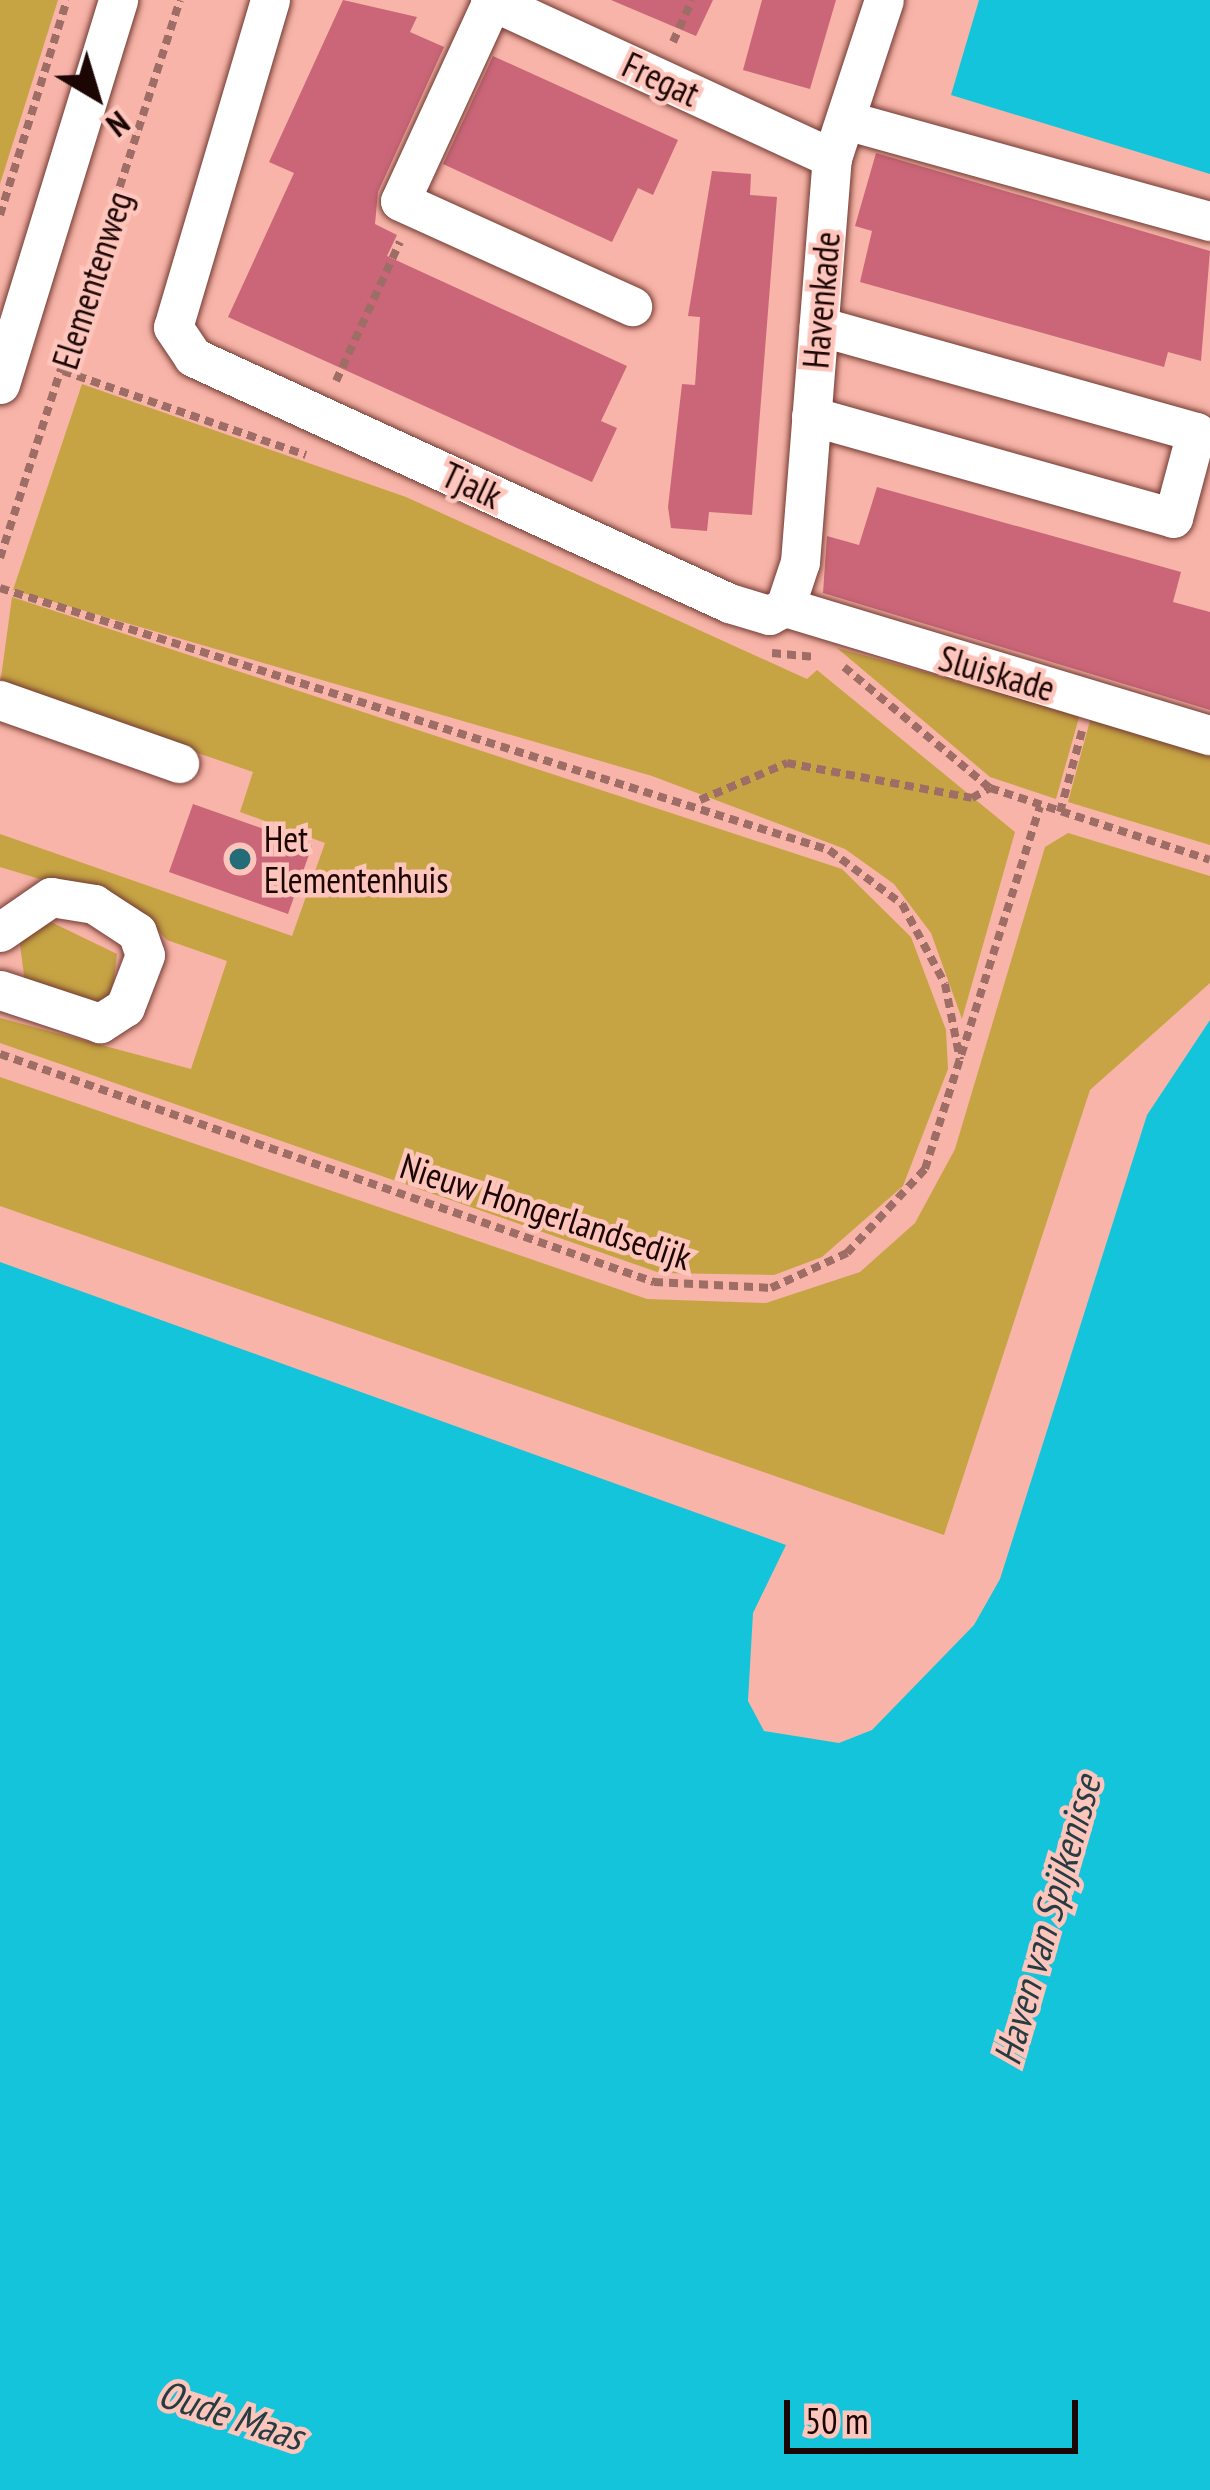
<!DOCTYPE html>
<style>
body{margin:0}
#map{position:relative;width:1210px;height:2490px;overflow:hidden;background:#f8b4a8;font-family:"PT Sans Narrow",sans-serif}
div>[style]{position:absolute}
.green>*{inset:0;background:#c6a444}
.water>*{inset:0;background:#14c4db}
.building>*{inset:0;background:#ca6678}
.path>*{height:8px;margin-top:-4px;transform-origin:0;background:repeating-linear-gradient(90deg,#9e6d65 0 9px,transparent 0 15px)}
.roads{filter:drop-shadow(0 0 3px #723931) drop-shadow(0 0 3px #723931)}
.minor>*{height:39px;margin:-19.5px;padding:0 19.5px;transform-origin:19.5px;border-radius:19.5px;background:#fff}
.dots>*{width:33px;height:33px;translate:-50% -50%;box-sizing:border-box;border:6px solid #fdc5bb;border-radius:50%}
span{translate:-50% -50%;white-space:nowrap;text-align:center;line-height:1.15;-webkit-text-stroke:9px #fdc5bb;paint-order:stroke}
.street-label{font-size:36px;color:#1c0604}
.poi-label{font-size:36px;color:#1c0604}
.left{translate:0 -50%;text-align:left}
.water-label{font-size:39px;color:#253d42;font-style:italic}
.north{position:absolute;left:36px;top:36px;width:120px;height:120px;-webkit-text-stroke:9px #fdc5bb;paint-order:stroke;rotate:142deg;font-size:33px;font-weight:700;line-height:48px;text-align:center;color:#1c0604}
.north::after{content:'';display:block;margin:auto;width:42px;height:54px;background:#1c0604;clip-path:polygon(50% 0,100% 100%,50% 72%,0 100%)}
.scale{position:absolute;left:784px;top:2400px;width:294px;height:54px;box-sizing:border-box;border:6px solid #1c0604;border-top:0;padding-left:15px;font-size:36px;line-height:42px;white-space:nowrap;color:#1c0604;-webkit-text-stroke:9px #fdc5bb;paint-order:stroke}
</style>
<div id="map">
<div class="green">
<div style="clip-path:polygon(0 0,58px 0,0 184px)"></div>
<div style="clip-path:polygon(82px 384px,406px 497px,807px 679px,817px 670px,1015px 832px,962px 1019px,931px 933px,894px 884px,845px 849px,652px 776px,13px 590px)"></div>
<div style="clip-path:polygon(12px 597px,842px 869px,911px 937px,946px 1030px,948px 1069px,903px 1186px,822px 1257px,774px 1275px,660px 1273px,0 1043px,0 1018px,191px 1069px,227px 961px,167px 940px,138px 909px,0 867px,0 834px,292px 936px,325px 843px,240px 812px,253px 772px,0 685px)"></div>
<div style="clip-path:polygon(837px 648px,1080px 714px,1056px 799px,990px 777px)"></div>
<div style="clip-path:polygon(1091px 717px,1210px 750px,1210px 845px,1068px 802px)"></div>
<div style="clip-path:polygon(1068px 833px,1210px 876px,1210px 983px,1090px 1090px,944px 1535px,0 1206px,0 1077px,647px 1299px,766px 1303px,860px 1272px,915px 1223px,955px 1149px,1045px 847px)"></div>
<div style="clip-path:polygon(51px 922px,117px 954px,112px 995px,95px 1002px,25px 983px,19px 937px)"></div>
</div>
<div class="water">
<div style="clip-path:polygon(979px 0,1210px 0,1210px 174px,951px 95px)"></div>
<div style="clip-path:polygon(1210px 1020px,1210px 2490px,0 2490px,0 1262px,786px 1545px,753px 1613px,748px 1701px,764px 1731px,839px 1743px,872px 1730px,974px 1625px,1000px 1579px,1147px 1115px)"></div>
</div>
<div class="building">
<div style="clip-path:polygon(343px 0,417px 17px,410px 32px,444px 47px,378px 192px,375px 224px,397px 235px,387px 256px,627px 366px,601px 421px,617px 428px,592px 482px,228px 317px,294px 173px,269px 162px)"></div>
<div style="clip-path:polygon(611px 0,713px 0,696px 36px)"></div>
<div style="clip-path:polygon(762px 0,836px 0,810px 89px,743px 70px)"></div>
<div style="clip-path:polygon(493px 56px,678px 140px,653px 195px,638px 188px,612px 242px,443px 164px)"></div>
<div style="clip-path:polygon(876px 153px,1210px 251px,1201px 361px,1168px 352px,1164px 367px,860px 282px,872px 231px,855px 226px)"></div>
<div style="clip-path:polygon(712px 171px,751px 174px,750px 195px,777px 197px,752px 515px,709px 512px,707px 531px,671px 528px,668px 507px,682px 384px,695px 385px,700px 317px,688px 316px)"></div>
<div style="clip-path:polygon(877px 487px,1181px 572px,1173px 602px,1210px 612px,1210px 710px,823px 593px,827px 536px,859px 545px)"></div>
<div style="clip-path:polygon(193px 804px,312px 846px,288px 914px,169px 872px)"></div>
</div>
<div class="path">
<div style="left:673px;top:42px;width:46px;rotate:-65.7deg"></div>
<div style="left:0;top:215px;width:225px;rotate:-72.7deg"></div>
<div style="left:63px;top:371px;width:257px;rotate:19.1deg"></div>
<div style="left:336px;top:381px;width:153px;rotate:-65.3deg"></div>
<div style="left:0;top:558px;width:586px;rotate:-72.12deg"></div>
<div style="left:0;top:588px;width:869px;rotate:17.54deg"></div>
<div style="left:829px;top:850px;width:91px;rotate:36.5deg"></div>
<div style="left:902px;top:904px;width:91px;rotate:61.7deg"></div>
<div style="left:945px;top:984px;width:77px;rotate:78.8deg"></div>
<div style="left:772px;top:653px;width:43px;rotate:5.3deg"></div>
<div style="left:844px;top:667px;width:190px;rotate:39.7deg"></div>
<div style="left:990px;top:788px;width:231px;rotate:18.1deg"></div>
<div style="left:700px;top:800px;width:95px;rotate:-23deg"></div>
<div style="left:787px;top:763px;width:188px;rotate:10.7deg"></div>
<div style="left:972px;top:798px;width:21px;rotate:-29deg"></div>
<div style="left:1060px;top:812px;width:84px;rotate:-74.8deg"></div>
<div style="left:0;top:1054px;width:693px;rotate:19.22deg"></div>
<div style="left:654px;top:1282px;width:117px;rotate:2.9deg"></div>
<div style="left:771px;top:1288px;width:84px;rotate:-24.7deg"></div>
<div style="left:847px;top:1253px;width:115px;rotate:-47.1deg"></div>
<div style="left:925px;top:1169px;width:380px;rotate:-72.4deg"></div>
</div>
<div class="roads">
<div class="minor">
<div style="left:270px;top:0;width:341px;rotate:106.5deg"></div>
<div style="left:173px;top:327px;width:36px;rotate:56deg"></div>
<div style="left:193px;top:357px;width:590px;rotate:24.65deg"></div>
<div style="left:729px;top:603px;width:42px;rotate:16.7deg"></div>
<div style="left:769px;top:615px;width:18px;rotate:-27deg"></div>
<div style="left:490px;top:0;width:377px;rotate:24.8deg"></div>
<div style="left:492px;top:1px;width:220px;rotate:114.7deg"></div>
<div style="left:400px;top:201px;width:255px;rotate:24.4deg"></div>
<div style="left:849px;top:121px;width:375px;rotate:15.5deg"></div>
<div style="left:0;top:384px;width:402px;rotate:-72.9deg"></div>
<div style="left:811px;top:416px;width:376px;rotate:15.7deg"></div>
<div style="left:1173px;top:518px;width:89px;rotate:-75deg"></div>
<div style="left:1196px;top:432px;width:392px;rotate:-164.3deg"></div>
<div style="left:785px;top:607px;width:47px;rotate:-71.6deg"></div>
<div style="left:800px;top:562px;width:405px;rotate:-85.5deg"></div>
<div style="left:832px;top:158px;width:166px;rotate:-71.8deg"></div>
<div style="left:785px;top:607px;width:444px;rotate:16.8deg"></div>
<div style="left:0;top:700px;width:190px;rotate:19.4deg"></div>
<div style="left:0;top:932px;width:62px;rotate:-34.5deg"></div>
<div style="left:51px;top:897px;width:44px;rotate:9.2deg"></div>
<div style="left:94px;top:904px;width:51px;rotate:33.1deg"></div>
<div style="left:137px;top:932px;width:24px;rotate:71deg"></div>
<div style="left:145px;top:955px;width:56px;rotate:111deg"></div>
<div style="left:125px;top:1007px;width:30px;rotate:147deg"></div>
<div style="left:100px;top:1023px;width:105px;rotate:-161.7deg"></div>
</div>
</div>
<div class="dots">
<div style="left:240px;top:859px;background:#236c78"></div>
</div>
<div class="street-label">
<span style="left:661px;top:79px;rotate:25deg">Fregat</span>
<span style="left:92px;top:280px;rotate:-72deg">Elementenweg</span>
<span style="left:821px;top:300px;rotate:-85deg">Havenkade</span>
<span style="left:472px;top:485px;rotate:25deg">Tjalk</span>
<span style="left:997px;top:673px;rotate:16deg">Sluiskade</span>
<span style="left:546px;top:1211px;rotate:18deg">Nieuw Hongerlandsedijk</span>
</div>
<div class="poi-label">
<span class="left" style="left:264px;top:859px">Het<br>Elementenhuis</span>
</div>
<div class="water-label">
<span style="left:1047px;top:1920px;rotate:-74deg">Haven van Spijkenisse</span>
<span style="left:231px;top:2415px;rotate:18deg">Oude Maas</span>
</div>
<div class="north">N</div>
<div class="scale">50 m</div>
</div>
